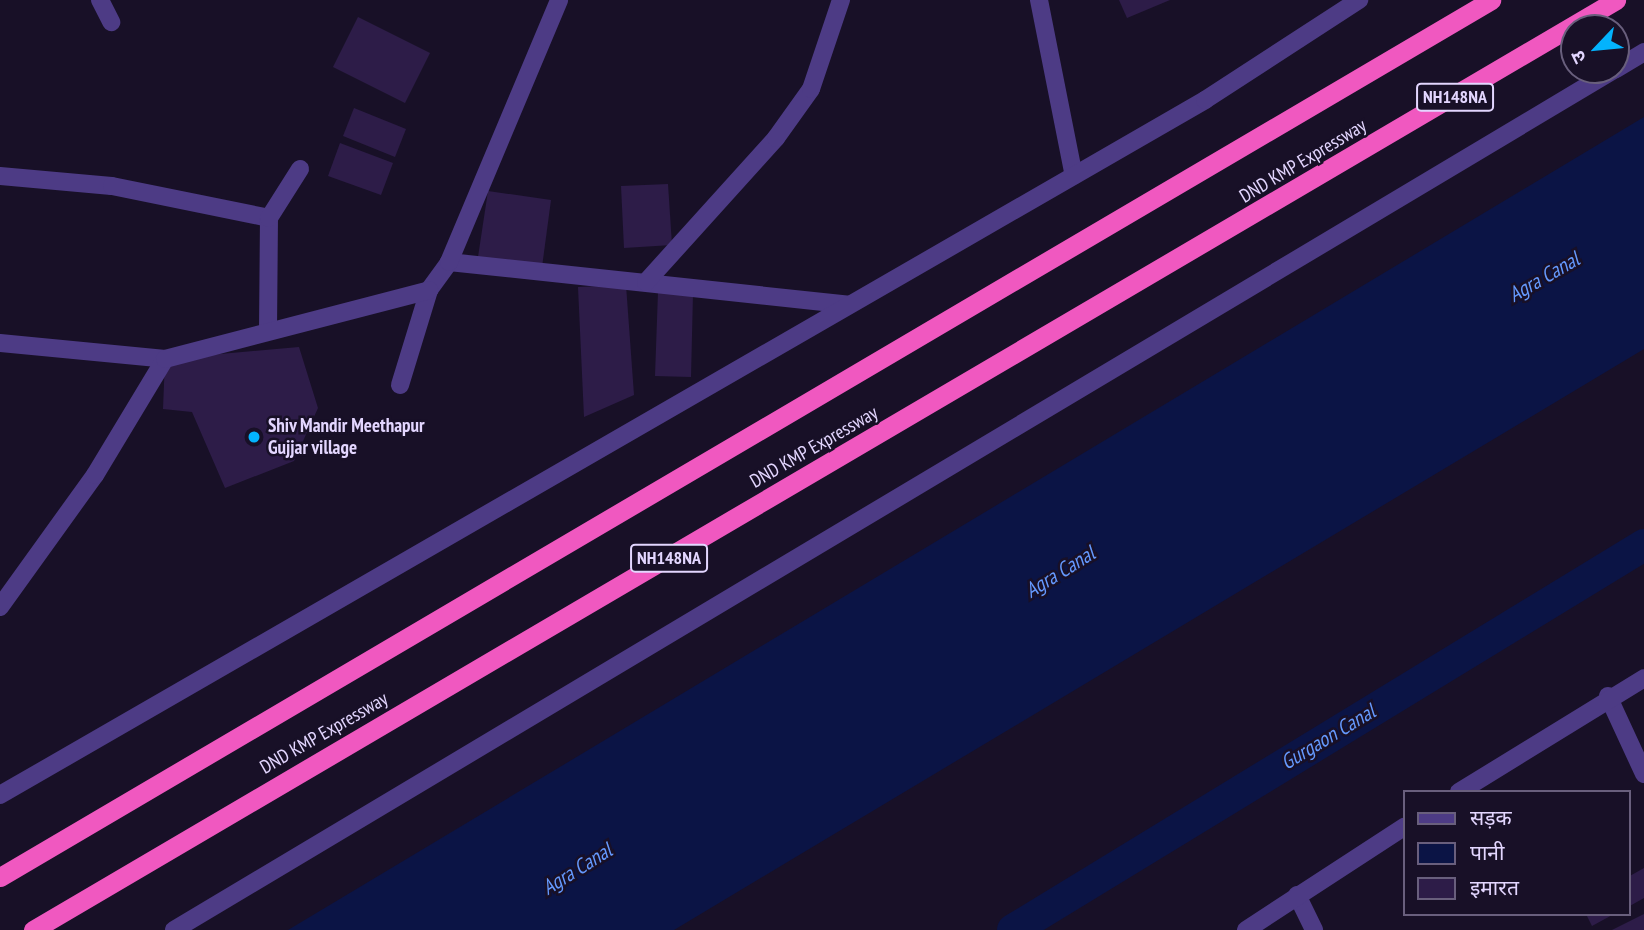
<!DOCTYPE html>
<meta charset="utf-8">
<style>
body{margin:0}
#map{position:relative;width:1644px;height:930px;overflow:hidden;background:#181027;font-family:"PT Sans Narrow","Noto Sans Devanagari",sans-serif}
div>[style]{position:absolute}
.water>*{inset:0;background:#0b1445}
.canal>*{height:32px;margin:-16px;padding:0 16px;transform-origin:16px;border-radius:16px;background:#0b1445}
.building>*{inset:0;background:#2d1c48}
.minor>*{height:18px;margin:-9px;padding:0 9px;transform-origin:9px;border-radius:9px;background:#4d3b85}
.tertiary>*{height:18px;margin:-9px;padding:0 9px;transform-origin:9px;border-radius:9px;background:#4d3b85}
.trunk>*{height:19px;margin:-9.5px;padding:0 9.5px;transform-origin:9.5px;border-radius:9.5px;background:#f058c0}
.dots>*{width:19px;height:19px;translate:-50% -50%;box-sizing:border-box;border:4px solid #181027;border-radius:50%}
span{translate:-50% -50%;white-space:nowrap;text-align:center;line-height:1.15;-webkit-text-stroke:5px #181027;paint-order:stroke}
.shield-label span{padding:2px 5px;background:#181027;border:2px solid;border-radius:5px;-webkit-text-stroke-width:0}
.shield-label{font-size:18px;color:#e3d6ff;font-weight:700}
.street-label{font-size:19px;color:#e3d6ff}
.poi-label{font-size:19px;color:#e3d6ff;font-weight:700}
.left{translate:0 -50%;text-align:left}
.water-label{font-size:21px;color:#6599fe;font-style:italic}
.legend{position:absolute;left:1403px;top:790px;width:228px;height:126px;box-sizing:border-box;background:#181027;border:2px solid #695f7d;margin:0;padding:9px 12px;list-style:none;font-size:21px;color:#e3d6ff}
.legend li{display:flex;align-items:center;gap:14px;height:35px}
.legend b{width:35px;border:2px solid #695f7d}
.north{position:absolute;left:1560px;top:14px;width:70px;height:70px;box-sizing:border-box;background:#181027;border:2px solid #695f7d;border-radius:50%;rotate:244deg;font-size:19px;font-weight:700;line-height:28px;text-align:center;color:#e3d6ff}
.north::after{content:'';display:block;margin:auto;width:24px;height:32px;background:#03b3fd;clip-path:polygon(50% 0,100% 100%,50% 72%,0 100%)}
</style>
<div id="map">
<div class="water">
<div style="clip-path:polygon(1644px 117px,1644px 349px,674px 930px,288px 930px)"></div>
</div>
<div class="canal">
<div style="left:1013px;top:930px;width:739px;rotate:-31.39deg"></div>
</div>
<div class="building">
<div style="clip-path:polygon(1119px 0,1170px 0,1127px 18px)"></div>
<div style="clip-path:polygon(358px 17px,430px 53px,405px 103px,333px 67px)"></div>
<div style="clip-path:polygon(354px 108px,406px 129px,395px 157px,343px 136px)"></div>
<div style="clip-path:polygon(340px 143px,393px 163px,381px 195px,328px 176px)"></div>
<div style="clip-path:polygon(668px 184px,672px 245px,624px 248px,621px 186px)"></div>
<div style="clip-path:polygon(488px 191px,551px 200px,542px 267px,478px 257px)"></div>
<div style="clip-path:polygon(626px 285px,634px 395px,584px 417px,578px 287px)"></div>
<div style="clip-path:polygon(658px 292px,693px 293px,691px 377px,655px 376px)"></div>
<div style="clip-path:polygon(299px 347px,318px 408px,294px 461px,225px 488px,192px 412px,163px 409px,165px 359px)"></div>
<div style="clip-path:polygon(1644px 868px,1644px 898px,1628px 907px,1628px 877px)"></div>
<div style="clip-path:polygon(1586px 914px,1614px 914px,1592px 926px)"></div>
<div style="clip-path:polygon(1644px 914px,1644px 930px,1612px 930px)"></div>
</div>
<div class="minor">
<div style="left:100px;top:0;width:25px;rotate:63deg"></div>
<div style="left:1039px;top:0;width:179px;rotate:78.8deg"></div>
<div style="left:0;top:176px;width:112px;rotate:5.1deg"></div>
<div style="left:112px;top:186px;width:160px;rotate:11.5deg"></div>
<div style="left:449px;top:262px;width:402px;rotate:6.1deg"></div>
<div style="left:646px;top:282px;width:194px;rotate:-47.9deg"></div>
<div style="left:776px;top:138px;width:60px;rotate:-54.5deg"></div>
<div style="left:811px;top:89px;width:94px;rotate:-71.4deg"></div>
<div style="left:268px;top:331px;width:113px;rotate:-89.5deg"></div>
<div style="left:269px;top:218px;width:58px;rotate:-57.7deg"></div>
<div style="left:0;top:343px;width:166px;rotate:5.5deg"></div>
<div style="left:400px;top:385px;width:99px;rotate:-73deg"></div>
<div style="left:429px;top:290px;width:34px;rotate:-54deg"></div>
<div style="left:449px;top:262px;width:284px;rotate:-67.2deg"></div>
<div style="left:0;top:607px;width:163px;rotate:-54.3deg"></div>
<div style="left:95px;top:475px;width:135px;rotate:-58.9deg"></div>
<div style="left:165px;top:359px;width:273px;rotate:-14.6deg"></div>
<div style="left:1608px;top:696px;width:86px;rotate:65.2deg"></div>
<div style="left:1297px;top:895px;width:39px;rotate:64deg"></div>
</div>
<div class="tertiary">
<div style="left:1616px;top:69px;width:33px;rotate:-31deg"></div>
<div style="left:1459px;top:792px;width:217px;rotate:-31.6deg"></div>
<div style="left:0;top:795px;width:1391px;rotate:-29.97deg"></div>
<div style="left:1205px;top:100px;width:184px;rotate:-33deg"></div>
<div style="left:174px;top:930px;width:1677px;rotate:-30.85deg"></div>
<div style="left:1246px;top:930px;width:189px;rotate:-33.1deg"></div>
</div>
<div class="trunk">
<div style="left:0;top:877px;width:1730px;rotate:-30.46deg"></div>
<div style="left:33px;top:930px;width:1836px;rotate:-30.43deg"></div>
</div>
<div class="dots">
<div style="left:254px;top:437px;background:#03b3fd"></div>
</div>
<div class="shield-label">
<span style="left:1455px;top:97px">NH148NA</span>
<span style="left:669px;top:558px">NH148NA</span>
</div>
<div class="street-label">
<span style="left:1303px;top:161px;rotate:-31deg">DND KMP Expressway</span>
<span style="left:814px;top:447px;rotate:-30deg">DND KMP Expressway</span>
<span style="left:324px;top:733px;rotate:-30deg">DND KMP Expressway</span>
</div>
<div class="poi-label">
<span class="left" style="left:268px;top:437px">Shiv Mandir Meethapur<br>Gujjar village</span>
</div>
<div class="water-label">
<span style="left:1544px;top:277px;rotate:-30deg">Agra Canal</span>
<span style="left:1060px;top:572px;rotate:-32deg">Agra Canal</span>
<span style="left:1328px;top:737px;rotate:-31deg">Gurgaon Canal</span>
<span style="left:577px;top:869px;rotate:-32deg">Agra Canal</span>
</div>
<ul class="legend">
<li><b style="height:9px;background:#4d3b85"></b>सड़क</li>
<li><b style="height:19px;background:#0b1445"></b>पानी</li>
<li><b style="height:19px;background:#2d1c48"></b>इमारत</li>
</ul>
<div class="north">उ</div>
</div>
